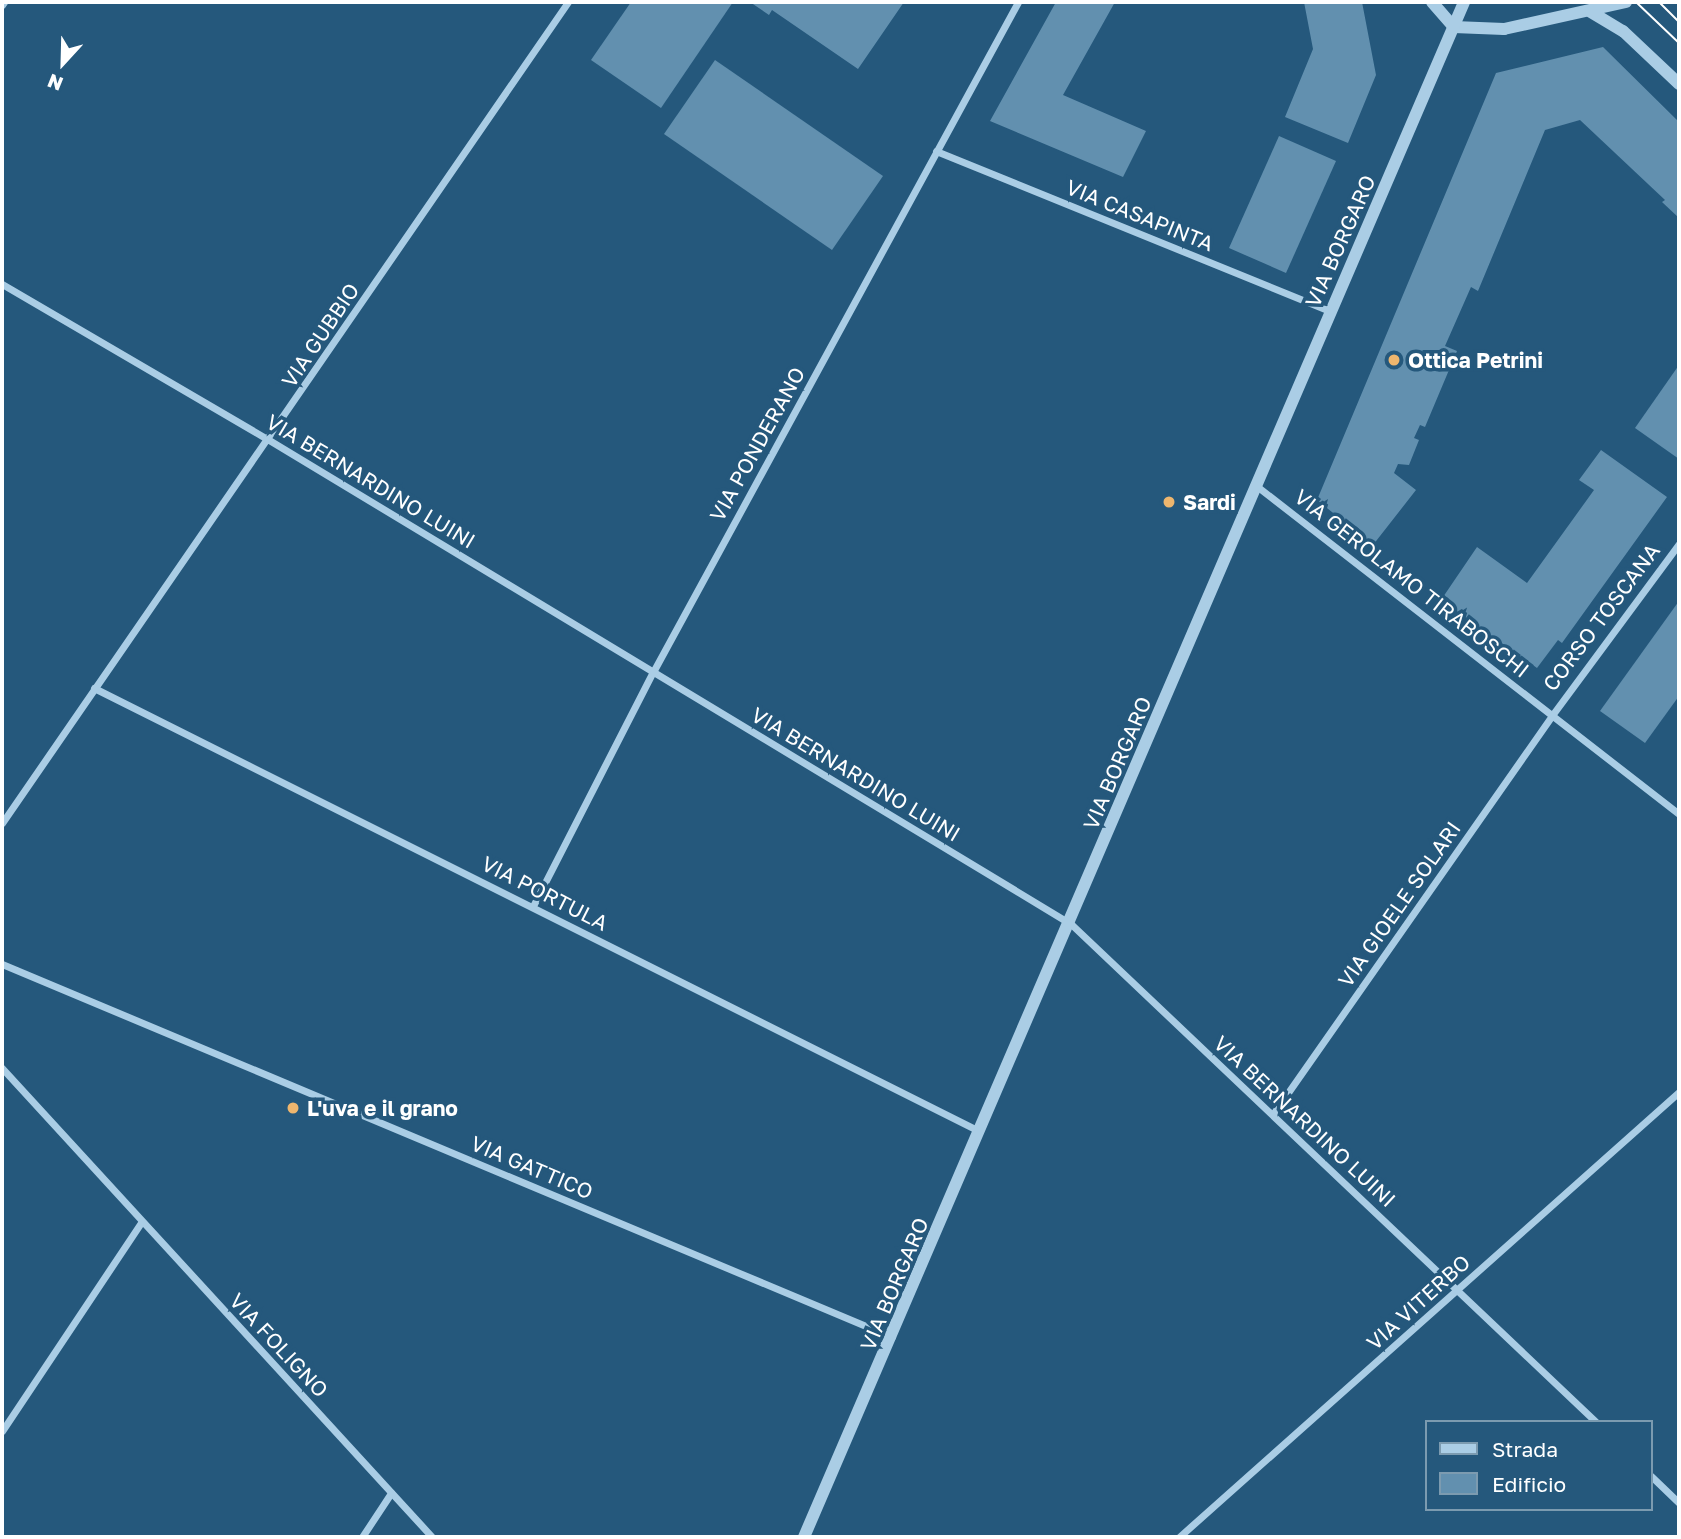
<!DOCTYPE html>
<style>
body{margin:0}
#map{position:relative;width:1681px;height:1539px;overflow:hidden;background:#25587c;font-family:"Golos Text",sans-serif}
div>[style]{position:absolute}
.building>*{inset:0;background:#6290af}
.minor>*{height:7px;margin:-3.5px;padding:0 3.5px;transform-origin:3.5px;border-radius:3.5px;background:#aacde5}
.tertiary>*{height:12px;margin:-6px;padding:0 6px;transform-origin:6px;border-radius:6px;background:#aacde5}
.tram>*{height:2px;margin:-1px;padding:0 1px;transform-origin:1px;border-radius:1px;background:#fff}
.dots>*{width:19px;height:19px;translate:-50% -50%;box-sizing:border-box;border:4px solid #25587c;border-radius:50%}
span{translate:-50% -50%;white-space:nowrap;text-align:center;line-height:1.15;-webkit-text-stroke:7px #25587c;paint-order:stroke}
.street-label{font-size:21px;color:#fff}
.poi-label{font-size:21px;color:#fff;font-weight:700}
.left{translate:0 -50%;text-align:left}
.frame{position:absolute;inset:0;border:4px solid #fff;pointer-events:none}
.legend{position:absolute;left:1425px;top:1420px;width:228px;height:91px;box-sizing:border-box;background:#25587c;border:2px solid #7c9bb0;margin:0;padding:9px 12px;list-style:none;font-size:21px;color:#fff}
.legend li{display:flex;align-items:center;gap:14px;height:35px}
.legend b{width:35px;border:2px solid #7c9bb0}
.north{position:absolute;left:28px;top:28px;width:70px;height:70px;-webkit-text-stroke:5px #25587c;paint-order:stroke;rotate:202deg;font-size:19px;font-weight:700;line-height:28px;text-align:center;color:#fff}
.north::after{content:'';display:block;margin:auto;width:24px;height:32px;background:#fff;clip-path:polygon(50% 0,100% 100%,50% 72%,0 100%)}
</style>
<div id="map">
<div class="building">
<div style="clip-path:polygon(631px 2px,733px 2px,661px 108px,591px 60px)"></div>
<div style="clip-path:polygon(750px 2px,904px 2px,858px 69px,772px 10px,769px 15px)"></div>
<div style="clip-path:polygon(1056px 2px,1115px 2px,1063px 95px,1146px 131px,1123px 177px,990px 121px)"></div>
<div style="clip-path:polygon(1304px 2px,1362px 2px,1376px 75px,1348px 143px,1285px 117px,1313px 49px)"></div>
<div style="clip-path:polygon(1603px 47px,1679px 122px,1679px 218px,1662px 202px,1665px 200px,1580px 120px,1545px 130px,1478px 291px,1471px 287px,1445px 346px,1457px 351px,1425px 427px,1420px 425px,1414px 438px,1419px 440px,1409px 465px,1398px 464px,1394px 473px,1416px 490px,1373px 545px,1317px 500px,1496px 73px)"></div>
<div style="clip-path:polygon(715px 60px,883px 176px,832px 250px,664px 134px)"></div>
<div style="clip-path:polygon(1279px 136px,1336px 161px,1286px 273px,1229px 248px)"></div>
<div style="clip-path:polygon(1679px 365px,1679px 459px,1635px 428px)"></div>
<div style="clip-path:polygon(1601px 450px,1667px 497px,1562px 643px,1558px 640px,1537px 668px,1441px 600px,1477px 547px,1527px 583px,1594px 490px,1579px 480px)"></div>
<div style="clip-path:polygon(1679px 601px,1679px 696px,1645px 743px,1600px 711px)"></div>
</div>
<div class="minor">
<div style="left:2px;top:5px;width:4px;rotate:-56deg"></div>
<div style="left:936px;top:151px;width:425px;rotate:22.1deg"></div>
<div style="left:2px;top:284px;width:309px;rotate:30.3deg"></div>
<div style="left:269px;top:440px;width:937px;rotate:31.11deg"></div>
<div style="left:1071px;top:924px;width:724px;rotate:43.49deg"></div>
<div style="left:1254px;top:484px;width:538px;rotate:37.83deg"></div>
<div style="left:94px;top:688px;width:990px;rotate:26.59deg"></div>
<div style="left:2px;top:823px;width:997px;rotate:-55.42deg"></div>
<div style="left:533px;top:906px;width:263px;rotate:-62.9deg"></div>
<div style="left:653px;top:672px;width:763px;rotate:-61.42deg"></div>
<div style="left:2px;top:964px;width:965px;rotate:22.74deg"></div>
<div style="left:2px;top:1068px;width:636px;rotate:47.48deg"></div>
<div style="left:1273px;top:1114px;width:488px;rotate:-55deg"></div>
<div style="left:1553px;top:714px;width:212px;rotate:-53.5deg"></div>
<div style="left:2px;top:1431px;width:252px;rotate:-56.3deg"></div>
<div style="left:1651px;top:1476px;width:39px;rotate:44deg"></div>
<div style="left:362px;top:1537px;width:53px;rotate:-56.6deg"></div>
<div style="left:1179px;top:1537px;width:669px;rotate:-41.67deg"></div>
</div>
<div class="tertiary">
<div style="left:1432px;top:2px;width:33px;rotate:49deg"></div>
<div style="left:1454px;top:27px;width:50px;rotate:2.3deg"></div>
<div style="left:1504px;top:29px;width:125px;rotate:-12.5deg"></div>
<div style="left:1591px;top:12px;width:37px;rotate:31deg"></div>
<div style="left:1623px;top:31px;width:77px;rotate:43.4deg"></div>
<div style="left:804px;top:1537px;width:1671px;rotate:-66.73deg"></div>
</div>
<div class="tram">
<div style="left:1636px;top:2px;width:59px;rotate:43.6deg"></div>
<div style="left:1659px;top:2px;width:28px;rotate:45deg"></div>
</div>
<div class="dots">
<div style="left:1394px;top:360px;background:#eeb66e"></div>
<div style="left:1169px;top:502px;background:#eeb66e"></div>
<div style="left:293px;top:1108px;background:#eeb66e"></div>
</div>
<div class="street-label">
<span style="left:1140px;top:215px;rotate:22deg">VIA CASAPINTA</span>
<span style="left:1340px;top:241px;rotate:-66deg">VIA BORGARO</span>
<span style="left:320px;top:335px;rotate:-56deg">VIA GUBBIO</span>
<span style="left:757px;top:444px;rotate:-61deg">VIA PONDERANO</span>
<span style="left:371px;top:481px;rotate:31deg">VIA BERNARDINO LUINI</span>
<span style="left:1412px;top:583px;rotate:38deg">VIA GEROLAMO TIRABOSCHI</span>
<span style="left:1601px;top:617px;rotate:-53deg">CORSO TOSCANA</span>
<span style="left:1117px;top:763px;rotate:-67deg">VIA BORGARO</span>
<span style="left:856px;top:774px;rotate:31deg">VIA BERNARDINO LUINI</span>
<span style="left:545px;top:893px;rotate:27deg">VIA PORTULA</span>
<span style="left:1399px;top:904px;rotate:-55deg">VIA GIOELE SOLARI</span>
<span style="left:1305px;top:1121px;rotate:43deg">VIA BERNARDINO LUINI</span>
<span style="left:532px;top:1167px;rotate:23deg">VIA GATTICO</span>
<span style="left:894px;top:1284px;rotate:-67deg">VIA BORGARO</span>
<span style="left:1418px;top:1302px;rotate:-42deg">VIA VITERBO</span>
<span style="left:279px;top:1345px;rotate:47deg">VIA FOLIGNO</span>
</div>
<div class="poi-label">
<span class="left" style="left:1408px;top:360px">Ottica Petrini</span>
<span class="left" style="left:1183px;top:502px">Sardi</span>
<span class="left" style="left:307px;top:1108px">L'uva e il grano</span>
</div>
<div class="frame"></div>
<ul class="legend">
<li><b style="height:9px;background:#aacde5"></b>Strada</li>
<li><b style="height:19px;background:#6290af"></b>Edificio</li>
</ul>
<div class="north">N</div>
</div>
